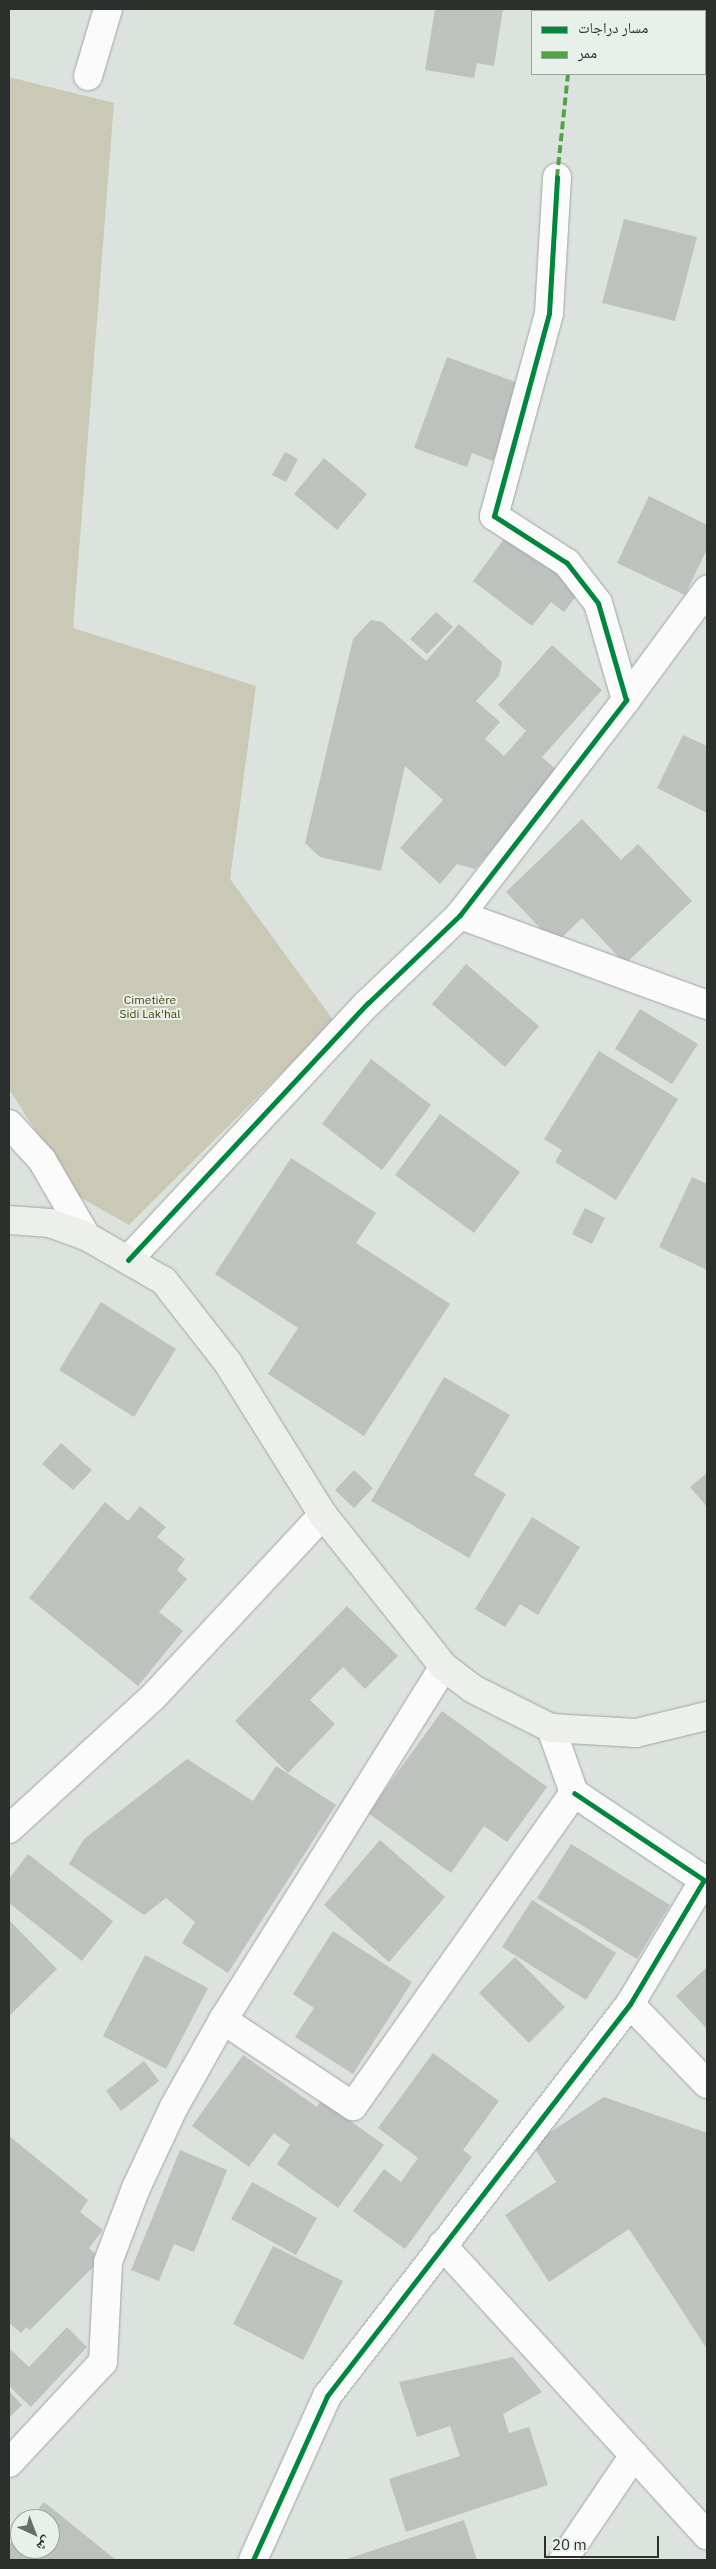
<!DOCTYPE html>
<meta charset="utf-8">
<style>
body{margin:0}
#map{position:relative;width:716px;height:2569px;overflow:hidden;background:#dce2dd;font-family:"IBM Plex Sans","Noto Naskh Arabic",sans-serif}
div>[style]{position:absolute}
.green>*{inset:0;background:#c9c9b6}
.building>*{inset:0;background:#bdc2bf}
.roads{filter:drop-shadow(0 0 1px #a0a5a1) drop-shadow(0 0 1px #a0a5a1)}
.minor>*{height:28px;margin:-14px;padding:0 14px;transform-origin:14px;border-radius:14px;background:#fafbfa}
.secondary>*{height:28px;margin:-14px;padding:0 14px;transform-origin:14px;border-radius:14px;background:#edefeb}
.quiet>*{height:4px;margin-top:-2px;transform-origin:0;background:repeating-linear-gradient(90deg,#51a443 0 8px,transparent 0 12px)}
.cycleway>*{height:5px;margin:-2.5px;padding:0 2.5px;transform-origin:2.5px;border-radius:2.5px;background:#00873e}
span{translate:-50% -50%;white-space:nowrap;text-align:center;line-height:1.15;-webkit-text-stroke:4px #e7f1e9;paint-order:stroke}
.park-label{font-size:12px;color:#483f04}
.frame{position:absolute;inset:0;border:10px solid #2c302d;pointer-events:none}
.legend{position:absolute;left:531px;top:10px;width:175px;height:65px;box-sizing:border-box;background:#e7f1e9;border:1px solid #9ca49e;margin:0;padding:6px 9px;list-style:none;font-size:15px;color:#2c302d}
.legend li{display:flex;align-items:center;gap:10px;height:25px}
.legend b{width:25px;border:1px solid #9ca49e}
.north{position:absolute;left:10px;top:2509px;width:50px;height:50px;box-sizing:border-box;background:#e7f1e9;border:1px solid #9ca49e;border-radius:50%;rotate:137deg;font-size:14px;font-weight:700;line-height:20px;text-align:center;color:#2c302d}
.north::after{content:'';display:block;margin:auto;width:18px;height:22px;background:#6a6e6b;clip-path:polygon(50% 0,100% 100%,50% 72%,0 100%)}
.scale{position:absolute;left:544px;top:2536px;width:115px;height:22px;box-sizing:border-box;border:2px solid #2c302d;border-top:0;padding-left:6px;font-size:15px;line-height:18px;white-space:nowrap;color:#2c302d;-webkit-text-stroke:4px #e7f1e9;paint-order:stroke}
</style>
<div id="map">
<div class="green">
<div style="clip-path:polygon(9px 77px,114px 103px,73px 628px,256px 686px,230px 879px,334px 1021px,129px 1225px,76px 1195px,9px 1089px)"></div>
</div>
<div class="building">
<div style="clip-path:polygon(435px 9px,503px 9px,494px 66px,477px 63px,474px 78px,425px 70px)"></div>
<div style="clip-path:polygon(624px 219px,697px 237px,675px 321px,602px 303px)"></div>
<div style="clip-path:polygon(447px 357px,521px 384px,493px 461px,472px 453px,467px 467px,414px 448px)"></div>
<div style="clip-path:polygon(285px 452px,298px 459px,286px 482px,272px 475px)"></div>
<div style="clip-path:polygon(324px 458px,367px 494px,337px 530px,294px 494px)"></div>
<div style="clip-path:polygon(649px 496px,707px 525px,707px 549px,685px 595px,617px 563px)"></div>
<div style="clip-path:polygon(507px 535px,580px 591px,564px 612px,551px 602px,532px 626px,473px 581px)"></div>
<div style="clip-path:polygon(436px 612px,453px 627px,427px 654px,410px 639px)"></div>
<div style="clip-path:polygon(371px 620px,382px 622px,426px 661px,459px 624px,502px 662px,499px 676px,476px 701px,500px 722px,485px 739px,504px 756px,526px 731px,498px 705px,552px 645px,602px 690px,542px 757px,560px 773px,475px 869px,457px 864px,440px 884px,400px 848px,443px 800px,405px 766px,381px 871px,320px 857px,305px 843px,353px 639px)"></div>
<div style="clip-path:polygon(683px 735px,707px 746px,707px 813px,657px 788px)"></div>
<div style="clip-path:polygon(582px 819px,621px 860px,638px 844px,692px 901px,625px 964px,582px 918px,555px 944px,506px 892px)"></div>
<div style="clip-path:polygon(466px 964px,539px 1026px,505px 1067px,432px 1004px)"></div>
<div style="clip-path:polygon(640px 1009px,698px 1044px,672px 1084px,615px 1049px)"></div>
<div style="clip-path:polygon(599px 1051px,678px 1099px,616px 1200px,555px 1162px,562px 1150px,544px 1139px)"></div>
<div style="clip-path:polygon(371px 1059px,431px 1105px,382px 1170px,322px 1124px)"></div>
<div style="clip-path:polygon(440px 1114px,520px 1172px,474px 1233px,395px 1175px)"></div>
<div style="clip-path:polygon(291px 1158px,376px 1213px,356px 1243px,450px 1304px,364px 1436px,268px 1374px,298px 1328px,215px 1274px)"></div>
<div style="clip-path:polygon(692px 1177px,707px 1184px,707px 1270px,659px 1247px)"></div>
<div style="clip-path:polygon(585px 1208px,605px 1218px,592px 1244px,572px 1234px)"></div>
<div style="clip-path:polygon(101px 1302px,176px 1349px,134px 1417px,59px 1370px)"></div>
<div style="clip-path:polygon(444px 1377px,510px 1415px,474px 1475px,506px 1494px,469px 1558px,371px 1501px)"></div>
<div style="clip-path:polygon(61px 1443px,92px 1470px,73px 1490px,42px 1464px)"></div>
<div style="clip-path:polygon(354px 1470px,373px 1488px,354px 1508px,335px 1490px)"></div>
<div style="clip-path:polygon(707px 1473px,707px 1507px,690px 1487px)"></div>
<div style="clip-path:polygon(105px 1502px,128px 1521px,140px 1506px,166px 1527px,157px 1537px,185px 1559px,177px 1570px,187px 1579px,159px 1612px,183px 1631px,138px 1686px,29px 1598px)"></div>
<div style="clip-path:polygon(532px 1517px,580px 1547px,538px 1615px,520px 1604px,505px 1627px,475px 1609px)"></div>
<div style="clip-path:polygon(347px 1606px,398px 1656px,365px 1689px,343px 1667px,310px 1700px,335px 1724px,288px 1773px,235px 1721px)"></div>
<div style="clip-path:polygon(442px 1711px,547px 1787px,507px 1842px,484px 1826px,451px 1873px,368px 1813px)"></div>
<div style="clip-path:polygon(187px 1759px,253px 1801px,276px 1766px,336px 1805px,228px 1973px,182px 1943px,195px 1922px,166px 1898px,144px 1915px,69px 1864px,84px 1839px)"></div>
<div style="clip-path:polygon(380px 1840px,445px 1897px,389px 1962px,324px 1905px)"></div>
<div style="clip-path:polygon(571px 1844px,670px 1905px,637px 1959px,537px 1898px)"></div>
<div style="clip-path:polygon(28px 1854px,113px 1921px,82px 1961px,9px 1903px,9px 1879px)"></div>
<div style="clip-path:polygon(532px 1900px,616px 1953px,586px 2000px,502px 1947px)"></div>
<div style="clip-path:polygon(9px 1920px,57px 1969px,9px 2016px)"></div>
<div style="clip-path:polygon(333px 1931px,412px 1982px,353px 2074px,295px 2037px,314px 2008px,293px 1994px)"></div>
<div style="clip-path:polygon(145px 1955px,208px 1988px,166px 2069px,103px 2036px)"></div>
<div style="clip-path:polygon(515px 1957px,565px 2007px,529px 2043px,479px 1993px)"></div>
<div style="clip-path:polygon(707px 1967px,707px 2029px,676px 1996px)"></div>
<div style="clip-path:polygon(433px 2053px,499px 2101px,463px 2150px,472px 2157px,405px 2249px,353px 2211px,384px 2169px,401px 2182px,418px 2158px,378px 2128px)"></div>
<div style="clip-path:polygon(243px 2055px,317px 2107px,321px 2100px,384px 2145px,338px 2208px,277px 2164px,290px 2145px,274px 2133px,249px 2167px,192px 2126px)"></div>
<div style="clip-path:polygon(144px 2061px,159px 2081px,121px 2111px,106px 2091px)"></div>
<div style="clip-path:polygon(604px 2097px,707px 2133px,707px 2349px,629px 2229px,549px 2282px,505px 2215px,556px 2182px,532px 2144px)"></div>
<div style="clip-path:polygon(9px 2136px,88px 2200px,80px 2212px,103px 2230px,89px 2248px,101px 2259px,30px 2330px,26px 2327px,21px 2333px,9px 2323px)"></div>
<div style="clip-path:polygon(180px 2150px,227px 2170px,194px 2252px,174px 2244px,159px 2281px,131px 2270px)"></div>
<div style="clip-path:polygon(252px 2182px,317px 2218px,296px 2255px,231px 2219px)"></div>
<div style="clip-path:polygon(273px 2246px,343px 2281px,303px 2360px,233px 2324px)"></div>
<div style="clip-path:polygon(67px 2327px,87px 2347px,31px 2407px,9px 2386px,9px 2348px,29px 2367px)"></div>
<div style="clip-path:polygon(513px 2357px,542px 2392px,503px 2414px,509px 2433px,529px 2427px,548px 2485px,406px 2532px,389px 2479px,460px 2456px,450px 2426px,417px 2437px,399px 2382px)"></div>
<div style="clip-path:polygon(9px 2391px,22px 2405px,9px 2418px)"></div>
<div style="clip-path:polygon(44px 2502px,116px 2560px,9px 2560px,9px 2545px,20px 2531px,20px 2549px,50px 2549px,50px 2519px,30px 2519px)"></div>
<div style="clip-path:polygon(464px 2520px,477px 2560px,344px 2560px)"></div>
</div>
<div class="roads">
<div class="minor">
<div style="left:88px;top:76px;width:70px;rotate:-73.4deg"></div>
<div style="left:626px;top:700px;width:137px;rotate:-53.6deg"></div>
<div style="left:460px;top:915px;width:263px;rotate:20deg"></div>
<div style="left:9px;top:1124px;width:49px;rotate:47.5deg"></div>
<div style="left:42px;top:1160px;width:88px;rotate:59.9deg"></div>
<div style="left:128px;top:1260px;width:352px;rotate:-47deg"></div>
<div style="left:368px;top:1003px;width:127px;rotate:-43.7deg"></div>
<div style="left:460px;top:915px;width:272px;rotate:-52.3deg"></div>
<div style="left:626px;top:700px;width:101px;rotate:-106.1deg"></div>
<div style="left:598px;top:603px;width:51px;rotate:-127.8deg"></div>
<div style="left:567px;top:563px;width:87px;rotate:-147.2deg"></div>
<div style="left:494px;top:516px;width:210px;rotate:-74.8deg"></div>
<div style="left:549px;top:313px;width:136px;rotate:-86.6deg"></div>
<div style="left:9px;top:1829px;width:195px;rotate:-42.5deg"></div>
<div style="left:153px;top:1697px;width:249px;rotate:-47deg"></div>
<div style="left:630px;top:2004px;width:111px;rotate:46.1deg"></div>
<div style="left:223px;top:2020px;width:156px;rotate:33.5deg"></div>
<div style="left:353px;top:2106px;width:383px;rotate:-54.8deg"></div>
<div style="left:574px;top:1793px;width:69px;rotate:-109.5deg"></div>
<div style="left:442px;top:2245px;width:393px;rotate:47.6deg"></div>
<div style="left:9px;top:2463px;width:138px;rotate:-47.1deg"></div>
<div style="left:103px;top:2362px;width:100px;rotate:-87.1deg"></div>
<div style="left:108px;top:2262px;width:79px;rotate:-69.3deg"></div>
<div style="left:136px;top:2188px;width:89px;rotate:-64.9deg"></div>
<div style="left:174px;top:2107px;width:100px;rotate:-60.6deg"></div>
<div style="left:223px;top:2020px;width:416px;rotate:-58deg"></div>
<div style="left:253px;top:2560px;width:180px;rotate:-65.7deg"></div>
<div style="left:327px;top:2396px;width:495px;rotate:-52.3deg"></div>
<div style="left:630px;top:2004px;width:144px;rotate:-59.2deg"></div>
<div style="left:704px;top:1880px;width:156px;rotate:-146.2deg"></div>
<div style="left:563px;top:2560px;width:127px;rotate:-55.9deg"></div>
</div>
<div class="secondary">
<div style="left:9px;top:1220px;width:41px;rotate:4.2deg"></div>
<div style="left:50px;top:1223px;width:38px;rotate:20deg"></div>
<div style="left:86px;top:1236px;width:90px;rotate:30deg"></div>
<div style="left:164px;top:1281px;width:104px;rotate:52deg"></div>
<div style="left:228px;top:1363px;width:179px;rotate:58deg"></div>
<div style="left:323px;top:1515px;width:194px;rotate:51.5deg"></div>
<div style="left:444px;top:1667px;width:36px;rotate:37deg"></div>
<div style="left:473px;top:1689px;width:87px;rotate:26.6deg"></div>
<div style="left:551px;top:1728px;width:85px;rotate:3.4deg"></div>
<div style="left:636px;top:1733px;width:73px;rotate:-13.5deg"></div>
</div>
</div>
<div class="quiet">
<div style="left:574px;top:11px;width:2px;rotate:-63deg"></div>
<div style="left:557px;top:177px;width:104px;rotate:-83.9deg"></div>
</div>
<div class="cycleway">
<div style="left:128px;top:1260px;width:352px;rotate:-47deg"></div>
<div style="left:368px;top:1003px;width:127px;rotate:-43.7deg"></div>
<div style="left:460px;top:915px;width:272px;rotate:-52.3deg"></div>
<div style="left:626px;top:700px;width:101px;rotate:-106.1deg"></div>
<div style="left:598px;top:603px;width:51px;rotate:-127.8deg"></div>
<div style="left:567px;top:563px;width:87px;rotate:-147.2deg"></div>
<div style="left:494px;top:516px;width:210px;rotate:-74.8deg"></div>
<div style="left:549px;top:313px;width:136px;rotate:-86.6deg"></div>
<div style="left:253px;top:2560px;width:180px;rotate:-65.7deg"></div>
<div style="left:327px;top:2396px;width:495px;rotate:-52.3deg"></div>
<div style="left:630px;top:2004px;width:144px;rotate:-59.2deg"></div>
<div style="left:704px;top:1880px;width:156px;rotate:-146.2deg"></div>
</div>
<div class="park-label">
<span style="left:150px;top:1007px">Cimetière<br>Sidi Lak'hal</span>
</div>
<div class="frame"></div>
<ul class="legend">
<li><b style="height:6px;background:#00873e"></b>مسار دراجات</li>
<li><b style="height:6px;background:#51a443"></b>ممر</li>
</ul>
<div class="north">ش</div>
<div class="scale">20 m</div>
</div>
